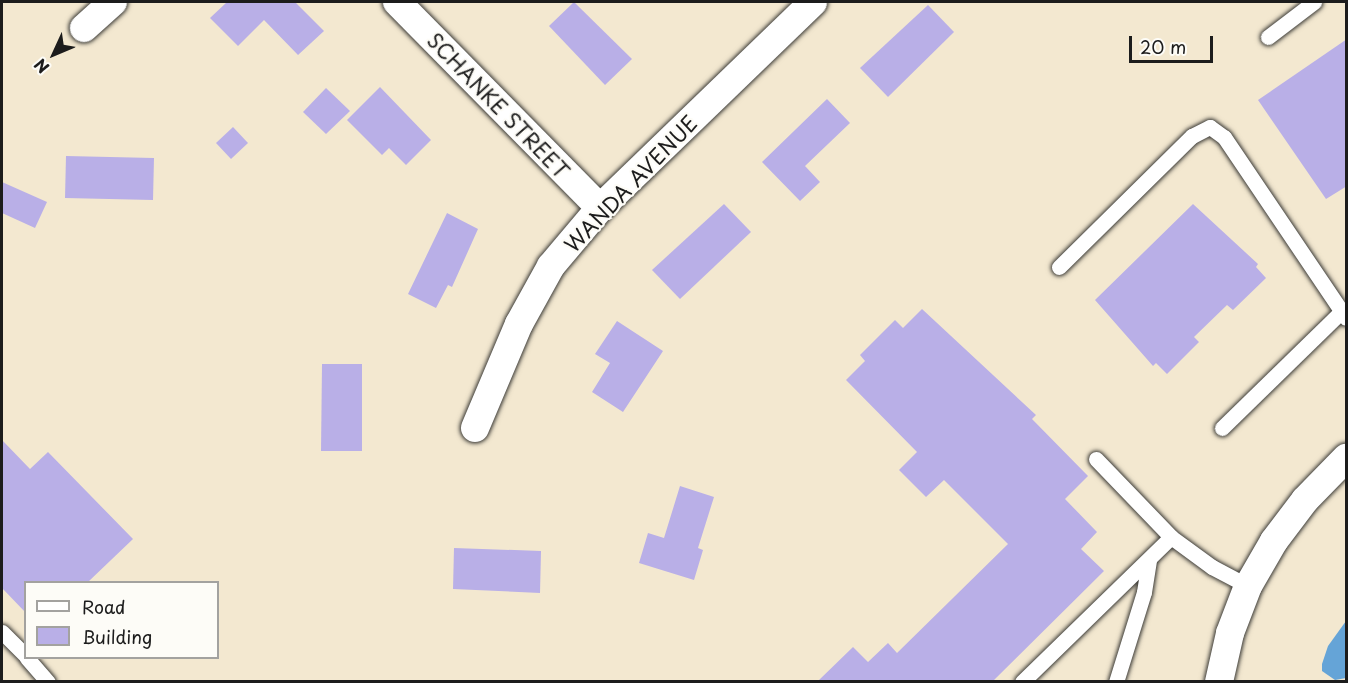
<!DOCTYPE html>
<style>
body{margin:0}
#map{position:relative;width:1348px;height:683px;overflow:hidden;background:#f3e8d0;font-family:"Playpen Sans",sans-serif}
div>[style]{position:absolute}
.water>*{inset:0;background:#65a4d7}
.building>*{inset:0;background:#b9afe7}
.roads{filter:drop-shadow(0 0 2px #3c3b37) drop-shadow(0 0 2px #3c3b37)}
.lane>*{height:15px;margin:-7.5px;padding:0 7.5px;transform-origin:7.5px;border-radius:7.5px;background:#fff}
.street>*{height:28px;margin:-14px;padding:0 14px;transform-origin:14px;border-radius:14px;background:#fff}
span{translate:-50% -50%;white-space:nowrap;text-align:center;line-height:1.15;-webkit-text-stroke:4.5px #fdfcf7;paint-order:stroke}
.street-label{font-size:21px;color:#1c1c1c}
.frame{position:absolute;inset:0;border:3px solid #1c1c1c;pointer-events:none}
.legend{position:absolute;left:24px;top:581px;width:195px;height:78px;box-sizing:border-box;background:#fdfcf7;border:2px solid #a3a29f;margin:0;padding:8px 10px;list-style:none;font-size:18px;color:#1c1c1c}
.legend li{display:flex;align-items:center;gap:12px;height:30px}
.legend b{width:30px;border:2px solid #a3a29f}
.north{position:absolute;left:24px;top:24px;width:60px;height:60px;-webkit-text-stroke:4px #fdfcf7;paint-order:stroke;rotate:226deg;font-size:16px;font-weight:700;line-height:24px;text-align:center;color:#1c1c1c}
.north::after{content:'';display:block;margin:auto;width:21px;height:27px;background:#1c1c1c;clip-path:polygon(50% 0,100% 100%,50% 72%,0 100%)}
.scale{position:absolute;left:1129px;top:36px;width:84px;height:27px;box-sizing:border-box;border:3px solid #1c1c1c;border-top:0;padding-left:8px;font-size:18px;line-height:21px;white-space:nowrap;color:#1c1c1c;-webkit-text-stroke:4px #fdfcf7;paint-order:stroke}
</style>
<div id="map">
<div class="water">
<div style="clip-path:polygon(1346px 621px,1346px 678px,1335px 680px,1322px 671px,1322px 664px,1328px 646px)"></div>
</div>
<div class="building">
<div style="clip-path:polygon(227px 2px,295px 2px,324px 31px,298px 55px,264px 20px,238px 46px,210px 18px)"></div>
<div style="clip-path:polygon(574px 2px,632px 59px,605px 85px,549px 26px)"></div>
<div style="clip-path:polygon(928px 5px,954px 32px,888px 97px,860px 68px)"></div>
<div style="clip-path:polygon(1347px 39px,1347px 186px,1326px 199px,1258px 100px)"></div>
<div style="clip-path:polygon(380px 87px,431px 140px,406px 165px,389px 148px,382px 155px,347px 120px)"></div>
<div style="clip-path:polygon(326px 88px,350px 111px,326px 134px,303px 112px)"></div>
<div style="clip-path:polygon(827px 99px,850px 123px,805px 166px,820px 182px,800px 201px,762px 162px)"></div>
<div style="clip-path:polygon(233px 127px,248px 143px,231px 159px,216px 143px)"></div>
<div style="clip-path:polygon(66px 156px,154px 158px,153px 200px,65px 198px)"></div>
<div style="clip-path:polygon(2px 182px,47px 202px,35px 228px,2px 213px)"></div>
<div style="clip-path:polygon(724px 204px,751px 232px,680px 299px,652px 270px)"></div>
<div style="clip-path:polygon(1193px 204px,1258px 264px,1256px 267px,1266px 278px,1233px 310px,1227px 305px,1194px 337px,1199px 342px,1167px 374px,1156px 363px,1153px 366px,1095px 300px)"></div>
<div style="clip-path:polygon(447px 213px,478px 229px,452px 287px,448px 285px,436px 308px,408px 294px)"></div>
<div style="clip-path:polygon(922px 309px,1036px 415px,1032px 419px,1088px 476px,1065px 499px,1097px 532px,1081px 549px,1104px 571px,993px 681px,818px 681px,853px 647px,868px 662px,888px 643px,897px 653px,1008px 544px,944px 480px,926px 497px,899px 470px,917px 452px,846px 380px,865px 361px,860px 355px,895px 320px,903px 328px)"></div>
<div style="clip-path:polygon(617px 321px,663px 351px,623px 412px,592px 392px,610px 363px,595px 354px)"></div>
<div style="clip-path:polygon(322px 364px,362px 364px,362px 451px,321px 451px)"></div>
<div style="clip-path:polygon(2px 440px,30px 469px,48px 452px,133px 539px,88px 582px,26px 582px,26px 613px,2px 588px)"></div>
<div style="clip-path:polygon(680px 486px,714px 497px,698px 548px,703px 550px,694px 580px,639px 563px,648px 533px,664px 538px)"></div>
<div style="clip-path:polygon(454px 548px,541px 551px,540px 593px,453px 589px)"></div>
</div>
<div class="roads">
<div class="lane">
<div style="left:1268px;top:37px;width:58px;rotate:-37.3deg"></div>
<div style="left:1059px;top:267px;width:187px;rotate:-44.6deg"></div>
<div style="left:1192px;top:136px;width:20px;rotate:-27deg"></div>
<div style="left:1210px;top:127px;width:17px;rotate:36deg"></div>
<div style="left:1224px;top:137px;width:218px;rotate:56deg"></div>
<div style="left:1222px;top:428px;width:168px;rotate:-44.3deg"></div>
<div style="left:1096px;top:459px;width:108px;rotate:46.1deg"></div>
<div style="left:2px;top:632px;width:34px;rotate:45deg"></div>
<div style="left:27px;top:658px;width:32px;rotate:49deg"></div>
<div style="left:1022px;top:682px;width:208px;rotate:-44.2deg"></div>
<div style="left:1171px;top:537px;width:51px;rotate:36.2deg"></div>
<div style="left:1212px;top:567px;width:41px;rotate:27.8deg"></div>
<div style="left:1116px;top:682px;width:94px;rotate:-72.7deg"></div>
<div style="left:1144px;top:592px;width:33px;rotate:-81deg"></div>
</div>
<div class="street">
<div style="left:397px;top:2px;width:289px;rotate:45.4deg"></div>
<div style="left:84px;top:28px;width:39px;rotate:-42deg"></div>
<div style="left:475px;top:428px;width:113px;rotate:-67.1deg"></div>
<div style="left:519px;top:324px;width:66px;rotate:-61.1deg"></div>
<div style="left:551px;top:266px;width:76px;rotate:-49.8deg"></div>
<div style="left:600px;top:208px;width:296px;rotate:-44deg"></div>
<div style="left:1219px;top:682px;width:50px;rotate:-77.3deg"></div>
<div style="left:1230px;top:633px;width:50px;rotate:-69deg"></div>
<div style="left:1248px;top:586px;width:52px;rotate:-60deg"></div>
<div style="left:1274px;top:541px;width:51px;rotate:-52.9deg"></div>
<div style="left:1305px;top:500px;width:59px;rotate:-45.7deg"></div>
</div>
</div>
<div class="street-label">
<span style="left:499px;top:105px;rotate:46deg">SCHANKE STREET</span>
<span style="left:630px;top:183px;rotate:-46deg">WANDA AVENUE</span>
</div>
<div class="frame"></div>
<ul class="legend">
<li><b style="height:8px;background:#fff"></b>Road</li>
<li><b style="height:16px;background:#b9afe7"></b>Building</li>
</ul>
<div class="north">N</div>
<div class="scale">20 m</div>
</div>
